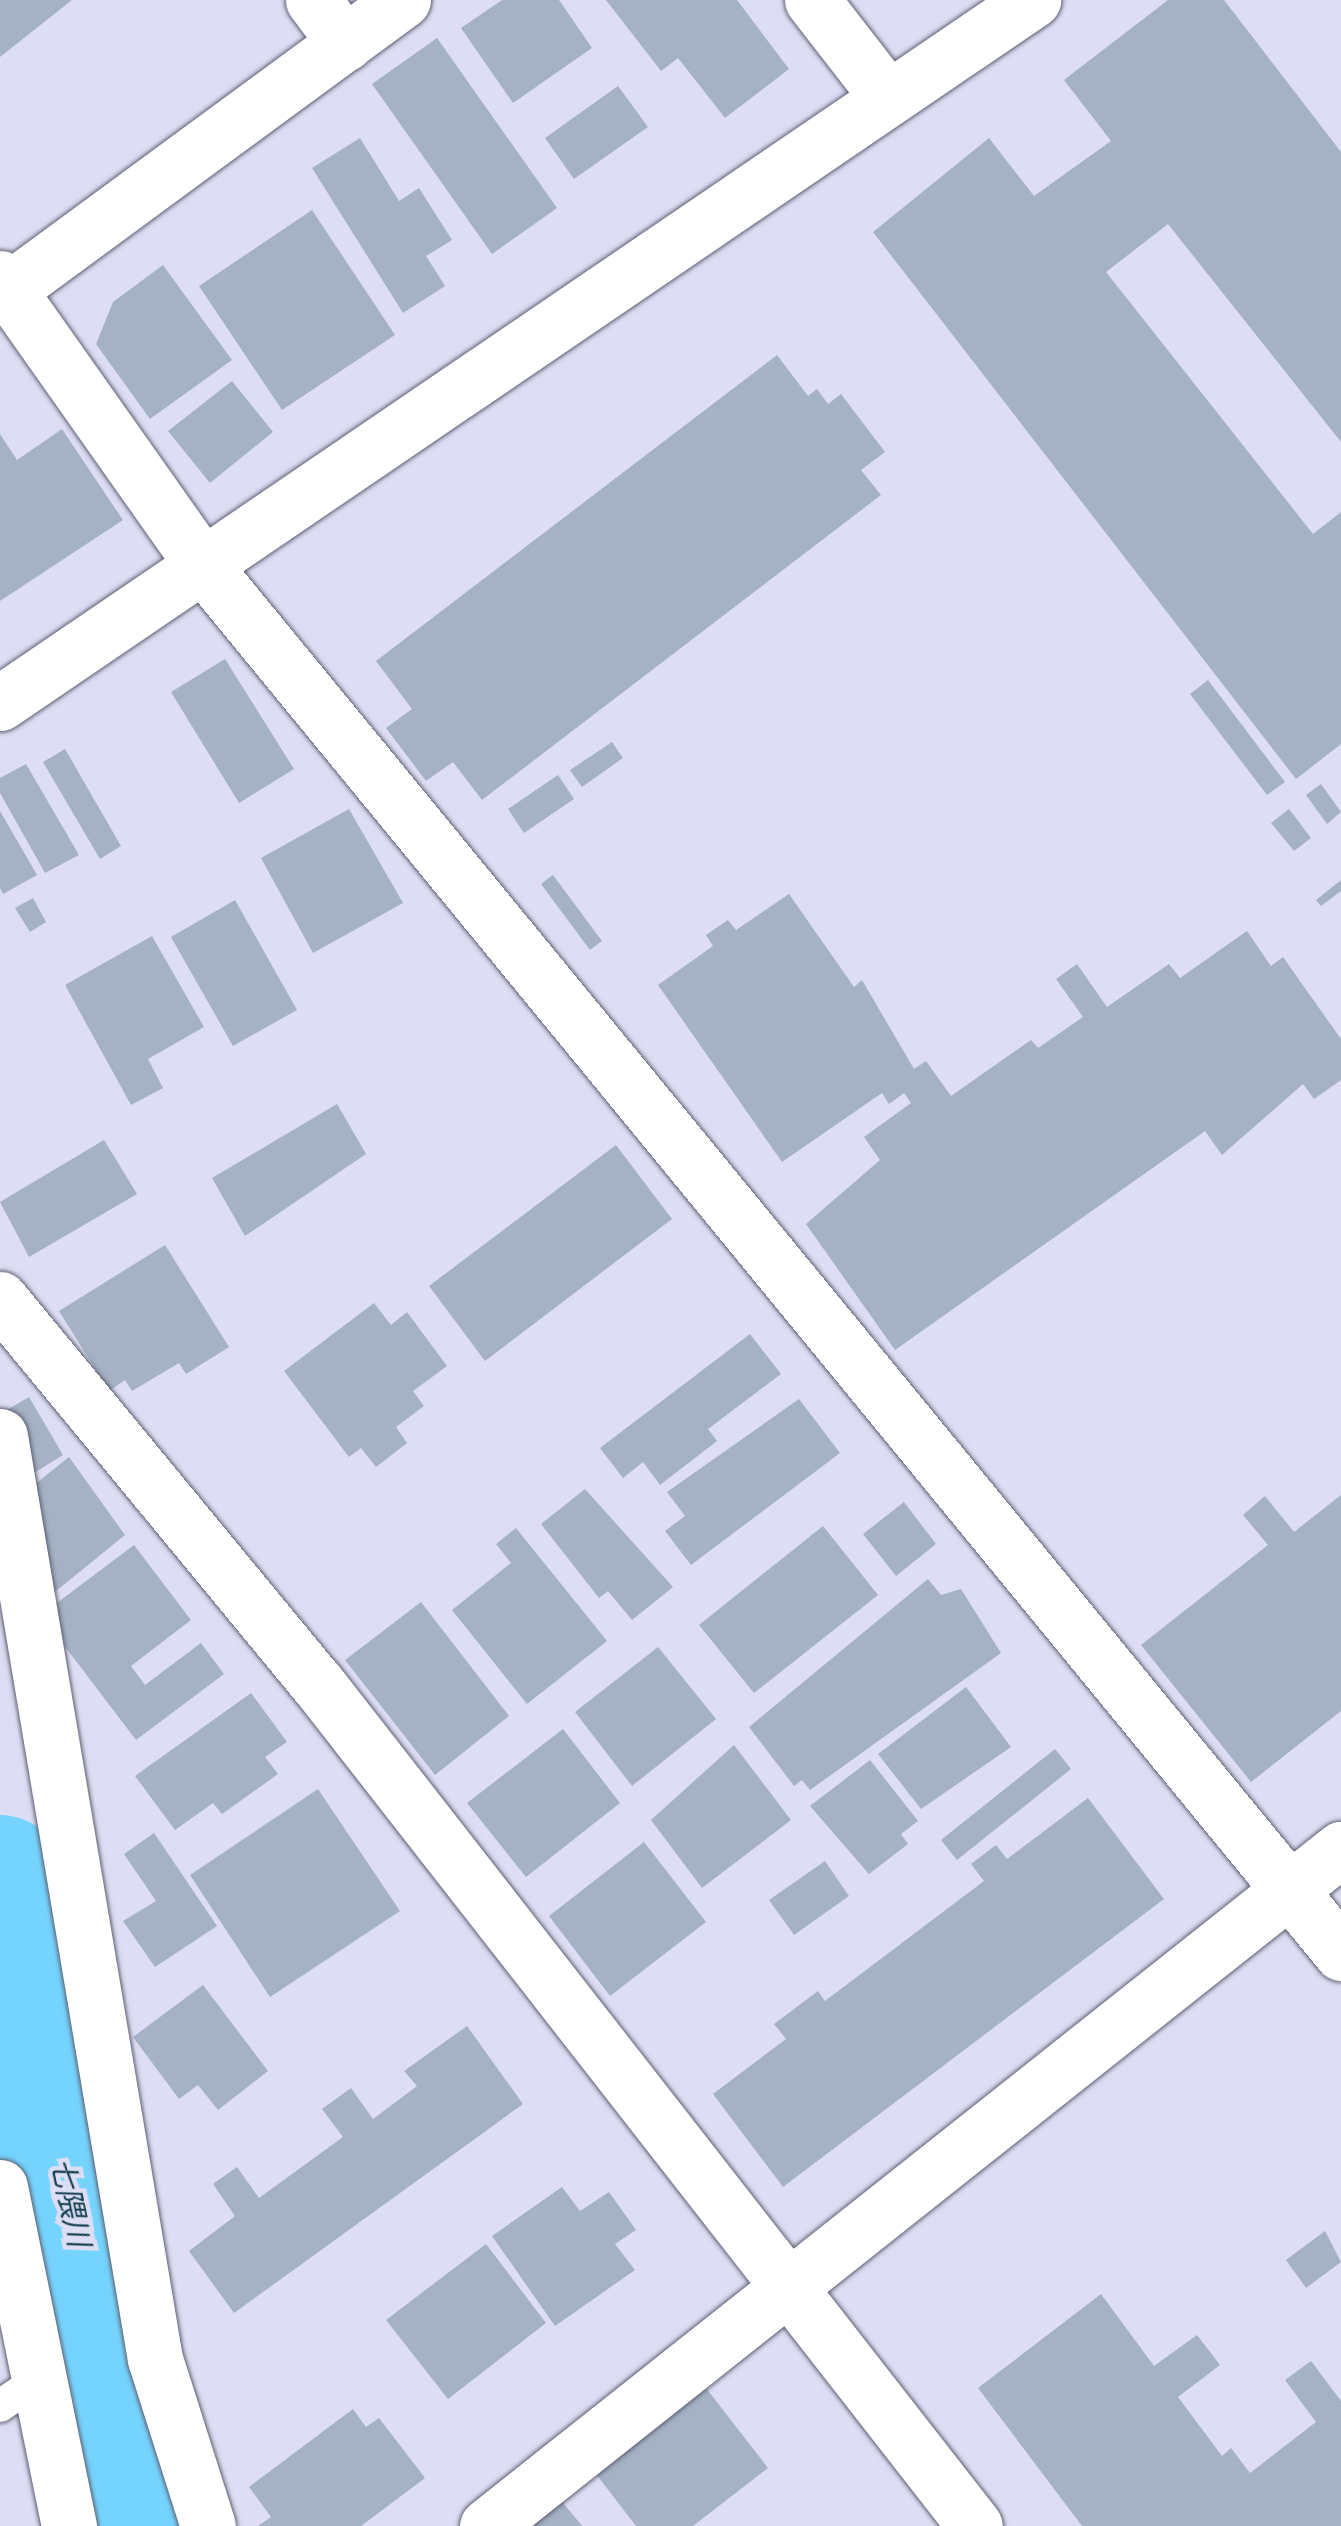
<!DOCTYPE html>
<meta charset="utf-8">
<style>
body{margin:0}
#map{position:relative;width:1341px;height:2526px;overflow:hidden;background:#dddef4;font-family:Overpass,"Noto Sans JP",sans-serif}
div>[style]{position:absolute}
.river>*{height:130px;margin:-65px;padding:0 65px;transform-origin:65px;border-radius:65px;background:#75d4fe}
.building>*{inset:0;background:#a4b2c4}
.roads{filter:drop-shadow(0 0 2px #5e5f72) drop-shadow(0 0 2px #5e5f72)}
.service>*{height:32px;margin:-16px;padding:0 16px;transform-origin:16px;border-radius:16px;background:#fff}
.minor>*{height:55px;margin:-27.5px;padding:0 27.5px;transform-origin:27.5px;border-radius:27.5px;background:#fff}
.tertiary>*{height:55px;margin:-27.5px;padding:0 27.5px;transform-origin:27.5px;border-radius:27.5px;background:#fff}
span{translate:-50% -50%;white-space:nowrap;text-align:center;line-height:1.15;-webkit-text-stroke:9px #dddef4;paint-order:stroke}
.water-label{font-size:30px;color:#153f50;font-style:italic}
</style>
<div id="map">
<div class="river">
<div style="left:0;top:1880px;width:660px;rotate:78.28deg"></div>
</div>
<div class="building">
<div style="clip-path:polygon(0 0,72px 0,0 57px)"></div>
<div style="clip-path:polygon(502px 0,559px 0,592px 48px,513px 103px,461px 28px)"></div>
<div style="clip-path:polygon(606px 0,737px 0,789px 69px,725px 118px,678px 58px,661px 71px)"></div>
<div style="clip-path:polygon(1168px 0,1224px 0,1341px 152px,1341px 442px,1168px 224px,1106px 272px,1313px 534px,1341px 512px,1341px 744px,1296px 779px,873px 232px,989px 138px,1034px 196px,1111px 141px,1064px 80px)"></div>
<div style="clip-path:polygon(437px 38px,557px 208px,492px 254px,372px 84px)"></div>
<div style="clip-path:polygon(618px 86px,648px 127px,574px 179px,545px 138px)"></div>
<div style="clip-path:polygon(360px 138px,399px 201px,419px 188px,452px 240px,426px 256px,445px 286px,403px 313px,312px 168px)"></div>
<div style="clip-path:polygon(312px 210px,395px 335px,282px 410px,199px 286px)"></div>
<div style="clip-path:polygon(163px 265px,232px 360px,150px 419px,96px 344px,113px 302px)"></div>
<div style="clip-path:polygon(777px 355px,808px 396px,817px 389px,828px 404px,841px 394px,885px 452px,861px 470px,881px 495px,482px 800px,453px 762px,426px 781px,386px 728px,412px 709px,376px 661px)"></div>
<div style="clip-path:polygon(232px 381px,273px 432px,210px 483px,168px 431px)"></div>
<div style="clip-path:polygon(62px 429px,123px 520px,0 601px,0 434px,17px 460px)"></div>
<div style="clip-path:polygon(225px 659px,294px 769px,239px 803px,171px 692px)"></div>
<div style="clip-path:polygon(1208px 680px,1285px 782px,1267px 795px,1190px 694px)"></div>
<div style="clip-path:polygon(612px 742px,623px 758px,582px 787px,570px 770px)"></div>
<div style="clip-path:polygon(65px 749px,121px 846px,100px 859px,43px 762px)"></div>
<div style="clip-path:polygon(26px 764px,79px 855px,45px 873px,0 793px,0 778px)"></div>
<div style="clip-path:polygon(558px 775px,574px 799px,524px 833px,508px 809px)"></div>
<div style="clip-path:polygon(1321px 784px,1341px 812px,1327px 824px,1306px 795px)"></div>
<div style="clip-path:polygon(349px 809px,403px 903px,313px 953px,261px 858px)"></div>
<div style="clip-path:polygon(1289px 809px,1311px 838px,1294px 851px,1271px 823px)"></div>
<div style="clip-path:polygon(0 811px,37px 875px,3px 894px,0 888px)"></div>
<div style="clip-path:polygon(553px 875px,602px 941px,590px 950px,541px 884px)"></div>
<div style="clip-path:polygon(1341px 880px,1341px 891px,1321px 906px,1316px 900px)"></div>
<div style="clip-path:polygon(789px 894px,854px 987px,862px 980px,914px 1069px,926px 1061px,951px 1096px,1031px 1040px,1038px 1048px,1083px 1017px,1056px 979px,1077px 964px,1107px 1007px,1169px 964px,1180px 978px,1247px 931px,1271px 966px,1283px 957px,1341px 1039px,1341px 1080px,1314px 1099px,1303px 1084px,1222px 1155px,1205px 1131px,895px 1350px,806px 1224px,880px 1160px,864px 1137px,911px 1103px,904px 1093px,889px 1104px,882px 1093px,782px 1162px,658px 985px,713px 946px,706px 935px,728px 920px,736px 930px)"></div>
<div style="clip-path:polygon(33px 898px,46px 922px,30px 932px,15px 908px)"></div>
<div style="clip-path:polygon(235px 900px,297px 1010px,233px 1046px,171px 937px)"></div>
<div style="clip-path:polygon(152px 936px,204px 1027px,148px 1059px,163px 1088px,131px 1105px,65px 985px)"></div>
<div style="clip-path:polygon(337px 1104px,366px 1154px,245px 1236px,212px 1178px)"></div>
<div style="clip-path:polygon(104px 1140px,137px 1194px,29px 1257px,0 1202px)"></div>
<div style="clip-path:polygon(616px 1145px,672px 1219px,485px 1361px,429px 1286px)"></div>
<div style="clip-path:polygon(165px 1245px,229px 1347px,186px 1374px,179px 1363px,132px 1391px,125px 1380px,109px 1391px,59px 1311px)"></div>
<div style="clip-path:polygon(374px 1303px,391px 1325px,407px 1312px,447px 1366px,413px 1391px,424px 1406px,396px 1427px,407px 1443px,376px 1467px,361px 1448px,349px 1457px,284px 1371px)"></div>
<div style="clip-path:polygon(750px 1334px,781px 1374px,708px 1429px,717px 1441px,660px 1485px,643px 1462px,623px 1478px,600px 1448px)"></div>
<div style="clip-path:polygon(29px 1397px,63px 1455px,34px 1473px,0 1414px)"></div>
<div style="clip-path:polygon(799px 1399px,840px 1453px,691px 1565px,665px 1531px,685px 1516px,667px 1492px)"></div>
<div style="clip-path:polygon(69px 1457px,125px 1535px,45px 1600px,19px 1497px)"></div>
<div style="clip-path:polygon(585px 1489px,673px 1587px,632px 1620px,608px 1591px,599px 1598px,541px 1524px)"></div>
<div style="clip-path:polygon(1341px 1495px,1341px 1711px,1251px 1782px,1141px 1645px,1268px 1545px,1243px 1515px,1265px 1496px,1294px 1532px)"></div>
<div style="clip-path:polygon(904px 1502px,936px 1544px,896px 1576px,863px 1534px)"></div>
<div style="clip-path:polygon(823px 1526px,878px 1595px,754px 1693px,699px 1625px)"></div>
<div style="clip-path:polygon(516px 1528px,607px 1641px,527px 1704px,452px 1610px,511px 1563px,496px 1544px)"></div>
<div style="clip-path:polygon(134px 1545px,191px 1620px,131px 1666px,145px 1685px,201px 1643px,224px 1674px,136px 1740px,41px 1615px)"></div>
<div style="clip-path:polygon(928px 1579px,941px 1595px,961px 1589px,1001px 1653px,810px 1790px,802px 1780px,794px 1786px,749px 1727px)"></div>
<div style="clip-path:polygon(421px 1602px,509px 1716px,435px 1775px,345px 1660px)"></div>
<div style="clip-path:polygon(658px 1647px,716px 1719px,632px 1786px,575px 1712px)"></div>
<div style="clip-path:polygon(966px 1687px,1011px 1747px,921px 1809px,878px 1754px)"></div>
<div style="clip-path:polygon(251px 1693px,287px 1742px,265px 1757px,278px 1774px,222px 1814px,213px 1803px,175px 1830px,135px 1776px)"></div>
<div style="clip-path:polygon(563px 1729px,620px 1803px,526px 1877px,467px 1803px)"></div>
<div style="clip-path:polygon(734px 1745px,791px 1820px,702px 1888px,651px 1820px)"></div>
<div style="clip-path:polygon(1055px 1749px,1071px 1769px,957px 1860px,941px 1840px)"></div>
<div style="clip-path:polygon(870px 1760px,918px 1821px,901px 1834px,908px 1844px,869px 1874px,810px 1806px)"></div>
<div style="clip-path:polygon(318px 1789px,400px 1911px,270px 1997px,190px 1875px)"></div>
<div style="clip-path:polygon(1088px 1798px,1164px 1899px,783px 2187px,713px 2094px,786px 2039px,774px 2024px,818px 1991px,825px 2001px,984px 1881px,971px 1864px,996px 1845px,1007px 1859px)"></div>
<div style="clip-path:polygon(154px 1833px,217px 1926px,155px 1967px,123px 1921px,156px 1901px,124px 1854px)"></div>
<div style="clip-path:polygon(644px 1842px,706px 1922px,610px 1996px,549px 1916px)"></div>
<div style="clip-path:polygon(825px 1861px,849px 1896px,794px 1935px,769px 1900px)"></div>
<div style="clip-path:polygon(203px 1985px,268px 2071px,218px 2110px,198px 2085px,179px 2099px,133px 2037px)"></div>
<div style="clip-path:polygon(467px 2026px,523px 2104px,234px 2313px,189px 2251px,235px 2216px,213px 2184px,237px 2167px,259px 2198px,343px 2137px,322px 2109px,351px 2088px,373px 2119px,417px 2086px,404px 2071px)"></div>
<div style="clip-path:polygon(562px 2187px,580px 2211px,609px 2192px,636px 2230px,615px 2244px,635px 2270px,555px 2326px,492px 2236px)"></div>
<div style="clip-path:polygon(1325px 2231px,1341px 2262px,1306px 2288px,1286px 2260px)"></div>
<div style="clip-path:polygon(486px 2244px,546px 2323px,448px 2399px,386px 2320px)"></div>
<div style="clip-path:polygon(1101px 2294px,1154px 2366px,1197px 2335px,1220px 2365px,1178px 2397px,1222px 2456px,1231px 2448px,1250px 2473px,1316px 2422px,1285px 2380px,1311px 2361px,1341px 2401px,1341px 2526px,1082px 2526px,978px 2388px)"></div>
<div style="clip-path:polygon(706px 2388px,768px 2468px,693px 2526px,636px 2526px,596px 2474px)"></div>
<div style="clip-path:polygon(353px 2409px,366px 2427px,379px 2418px,425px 2478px,361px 2526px,258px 2526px,271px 2517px,249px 2487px)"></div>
<div style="clip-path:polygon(560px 2499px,582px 2526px,527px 2526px)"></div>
</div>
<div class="roads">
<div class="service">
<div style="left:0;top:2406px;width:47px;rotate:-34.7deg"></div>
</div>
<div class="minor">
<div style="left:313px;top:0;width:54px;rotate:53.3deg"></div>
<div style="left:812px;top:0;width:124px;rotate:52.2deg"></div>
<div style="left:0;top:278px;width:349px;rotate:54.8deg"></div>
<div style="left:201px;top:563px;width:1798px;rotate:50.64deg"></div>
<div style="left:0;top:1299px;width:498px;rotate:50.5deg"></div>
<div style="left:317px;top:1683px;width:1069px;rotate:52.03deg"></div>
<div style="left:0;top:1436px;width:936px;rotate:80.47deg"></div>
<div style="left:155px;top:2359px;width:175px;rotate:72.4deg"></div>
<div style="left:0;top:2187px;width:346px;rotate:78.5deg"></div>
<div style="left:487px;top:2526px;width:1090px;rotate:-38.41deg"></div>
</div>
<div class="tertiary">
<div style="left:0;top:296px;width:500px;rotate:-36.3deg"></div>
<div style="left:0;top:703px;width:1250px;rotate:-34.24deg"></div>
</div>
</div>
<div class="water-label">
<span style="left:67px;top:2203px;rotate:78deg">七隈川</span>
</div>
</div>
